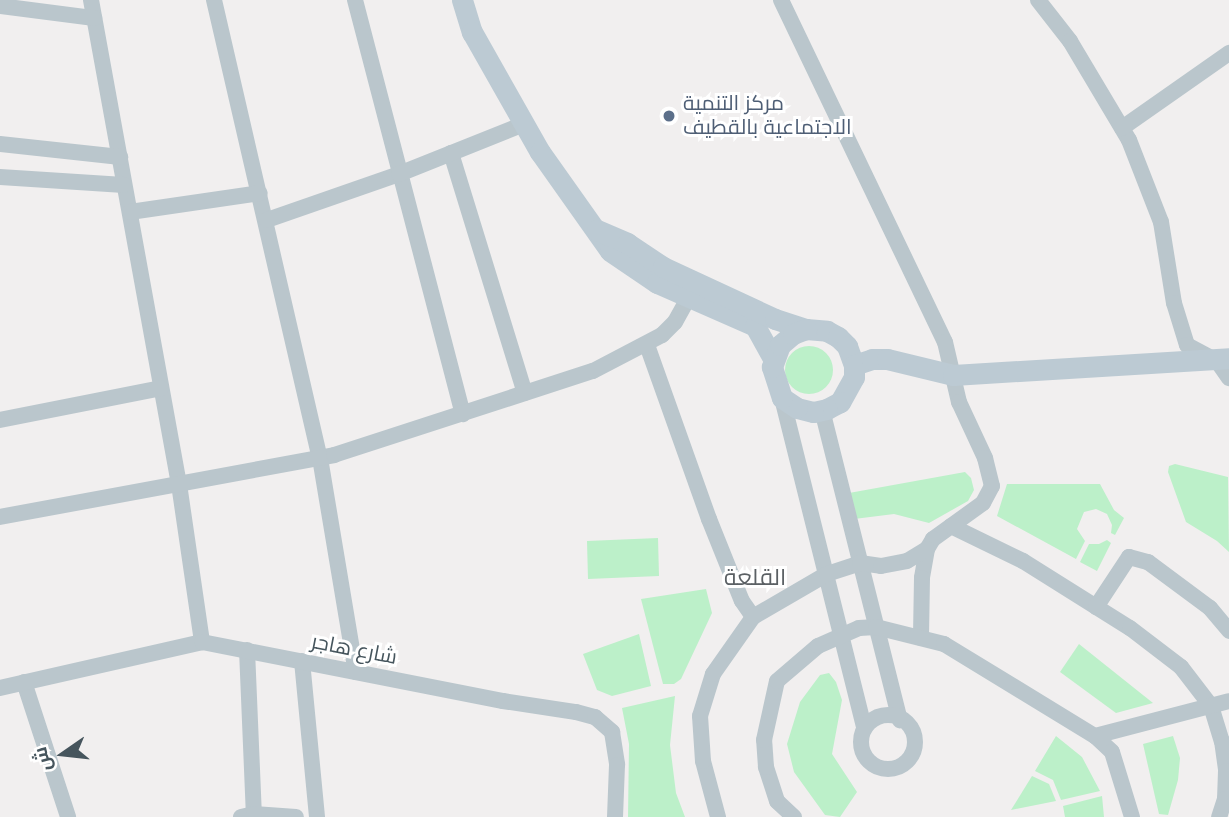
<!DOCTYPE html>
<meta charset="utf-8">
<style>
body{margin:0}
#map{position:relative;width:1229px;height:817px;overflow:hidden;background:#f1efef;font-family:"Varela Round",Cairo,sans-serif}
div>[style]{position:absolute}
.green>*{inset:0;background:#bcf0c9}
.round{border-radius:50%}
.street>*{height:16px;margin:-8px;padding:0 8px;transform-origin:8px;border-radius:8px;background:#bac6cc}
.street>.ring{margin:-8px;padding:0;box-sizing:content-box;background:none;border:16px solid #bac6cc;border-radius:50%}
.secondary>*{height:21px;margin:-10.5px;padding:0 10.5px;transform-origin:10.5px;border-radius:10.5px;background:#bccad3}
.dots>*{width:19px;height:19px;translate:-50% -50%;box-sizing:border-box;border:4px solid #fff;border-radius:50%}
span{translate:-50% -50%;white-space:nowrap;text-align:center;line-height:1.15;-webkit-text-stroke:6px #fff;paint-order:stroke}
.service-label{font-size:21px;color:#4e5e75}
.left{translate:0 -50%;text-align:left}
.street-label{font-size:21px;color:#46555d}
.neighbourhood-label{font-size:23px;color:#5b6064}
.north{position:absolute;left:28px;top:719px;width:70px;height:70px;-webkit-text-stroke:5px #fff;paint-order:stroke;rotate:256deg;font-size:19px;font-weight:700;line-height:28px;text-align:center;color:#46555d}
.north::after{content:'';display:block;margin:auto;width:24px;height:32px;background:#46555d;clip-path:polygon(50% 0,100% 100%,50% 72%,0 100%)}
</style>
<div id="map">
<div class="green">
<div class="round" style="left:785px;top:346px;width:48px;height:48px"></div>
<div style="clip-path:polygon(1175px 464px,1228px 477px,1229px 552px,1217px 541px,1186px 522px,1168px 472px,1169px 466px)"></div>
<div style="clip-path:polygon(965px 472px,971px 478px,974px 490px,968px 501px,929px 523px,894px 514px,854px 519px,849px 493px)"></div>
<div style="clip-path:polygon(1007px 484px,1100px 484px,1114px 510px,1124px 518px,1115px 535px,1111px 533px,1112px 525px,1107px 514px,1096px 509px,1084px 512px,1077px 529px,1085px 541px,1076px 559px,997px 516px)"></div>
<div style="clip-path:polygon(658px 538px,659px 576px,588px 579px,587px 541px)"></div>
<div style="clip-path:polygon(1107px 540px,1111px 543px,1097px 571px,1080px 562px,1089px 544px,1099px 544px)"></div>
<div style="clip-path:polygon(706px 589px,712px 613px,681px 679px,674px 684px,663px 684px,641px 599px)"></div>
<div style="clip-path:polygon(639px 634px,651px 686px,612px 696px,597px 690px,583px 654px)"></div>
<div style="clip-path:polygon(1079px 644px,1153px 703px,1116px 713px,1060px 672px)"></div>
<div style="clip-path:polygon(829px 673px,836px 682px,842px 700px,832px 754px,857px 792px,840px 817px,825px 815px,794px 772px,787px 744px,800px 702px,820px 675px)"></div>
<div style="clip-path:polygon(675px 696px,670px 745px,676px 793px,685px 817px,628px 817px,629px 744px,622px 708px)"></div>
<div style="clip-path:polygon(1056px 736px,1082px 757px,1100px 791px,1061px 800px,1053px 780px,1035px 771px)"></div>
<div style="clip-path:polygon(1173px 736px,1180px 758px,1178px 780px,1168px 815px,1159px 814px,1143px 744px)"></div>
<div style="clip-path:polygon(1032px 776px,1049px 784px,1056px 801px,1011px 810px)"></div>
<div style="clip-path:polygon(1102px 796px,1104px 817px,1065px 817px,1063px 806px)"></div>
</div>
<div class="street">
<div style="left:91px;top:0;width:492px;rotate:79.7deg"></div>
<div style="left:179px;top:484px;width:160px;rotate:81.7deg"></div>
<div style="left:214px;top:0;width:470px;rotate:77deg"></div>
<div style="left:320px;top:458px;width:217px;rotate:80.5deg"></div>
<div style="left:355px;top:0;width:428px;rotate:75.4deg"></div>
<div style="left:781px;top:0;width:379px;rotate:64.4deg"></div>
<div style="left:945px;top:342px;width:62px;rotate:76.9deg"></div>
<div style="left:959px;top:402px;width:62px;rotate:65.1deg"></div>
<div style="left:985px;top:458px;width:29px;rotate:76deg"></div>
<div style="left:992px;top:486px;width:19px;rotate:118deg"></div>
<div style="left:983px;top:503px;width:62px;rotate:144.2deg"></div>
<div style="left:933px;top:539px;width:12px;rotate:121deg"></div>
<div style="left:927px;top:549px;width:29px;rotate:100deg"></div>
<div style="left:922px;top:578px;width:60px;rotate:91deg"></div>
<div style="left:1038px;top:0;width:52px;rotate:52deg"></div>
<div style="left:1070px;top:41px;width:115px;rotate:59.2deg"></div>
<div style="left:1129px;top:140px;width:88px;rotate:68.7deg"></div>
<div style="left:1161px;top:222px;width:82px;rotate:80.9deg"></div>
<div style="left:1174px;top:303px;width:44px;rotate:72.8deg"></div>
<div style="left:1187px;top:345px;width:34px;rotate:28deg"></div>
<div style="left:1217px;top:361px;width:21px;rotate:55deg"></div>
<div style="left:0;top:6px;width:95px;rotate:7.3deg"></div>
<div style="left:1122px;top:128px;width:131px;rotate:-35deg"></div>
<div style="left:0;top:144px;width:121px;rotate:6.2deg"></div>
<div style="left:451px;top:153px;width:251px;rotate:72.9deg"></div>
<div style="left:0;top:177px;width:124px;rotate:3.7deg"></div>
<div style="left:130px;top:212px;width:131px;rotate:-8.3deg"></div>
<div style="left:267px;top:220px;width:140px;rotate:-19.2deg"></div>
<div style="left:399px;top:174px;width:135px;rotate:-21.8deg"></div>
<div style="left:647px;top:345px;width:185px;rotate:70.4deg"></div>
<div style="left:709px;top:519px;width:88px;rotate:68.1deg"></div>
<div style="left:742px;top:601px;width:19px;rotate:55deg"></div>
<div style="left:782px;top:398px;width:340px;rotate:76deg"></div>
<div style="left:822px;top:410px;width:320px;rotate:75.9deg"></div>
<div style="left:0;top:420px;width:164px;rotate:-11.2deg"></div>
<div style="left:0;top:517px;width:340px;rotate:-10.5deg"></div>
<div style="left:334px;top:455px;width:272px;rotate:-18deg"></div>
<div style="left:593px;top:371px;width:78px;rotate:-27.6deg"></div>
<div style="left:662px;top:335px;width:18px;rotate:-45deg"></div>
<div style="left:675px;top:322px;width:31px;rotate:-61deg"></div>
<div style="left:951px;top:526px;width:80px;rotate:25.9deg"></div>
<div style="left:1023px;top:561px;width:126px;rotate:32.1deg"></div>
<div style="left:1130px;top:628px;width:64px;rotate:37.4deg"></div>
<div style="left:1181px;top:667px;width:49px;rotate:52.4deg"></div>
<div style="left:1211px;top:706px;width:37px;rotate:73deg"></div>
<div style="left:1222px;top:741px;width:30px;rotate:82deg"></div>
<div style="left:1226px;top:771px;width:28px;rotate:92deg"></div>
<div style="left:1225px;top:799px;width:19px;rotate:108deg"></div>
<div style="left:1096px;top:607px;width:60px;rotate:-56.6deg"></div>
<div style="left:1129px;top:557px;width:20px;rotate:15deg"></div>
<div style="left:1148px;top:562px;width:77px;rotate:36.6deg"></div>
<div style="left:1210px;top:608px;width:30px;rotate:50deg"></div>
<div style="left:247px;top:650px;width:167px;rotate:87.6deg"></div>
<div style="left:302px;top:661px;width:157px;rotate:84.5deg"></div>
<div style="left:24px;top:682px;width:142px;rotate:71.9deg"></div>
<div style="left:0;top:688px;width:207px;rotate:-12.8deg"></div>
<div style="left:202px;top:642px;width:307px;rotate:11.1deg"></div>
<div style="left:503px;top:701px;width:74px;rotate:8.6deg"></div>
<div style="left:576px;top:712px;width:20px;rotate:15deg"></div>
<div style="left:595px;top:717px;width:23px;rotate:41deg"></div>
<div style="left:612px;top:732px;width:33px;rotate:81deg"></div>
<div style="left:617px;top:765px;width:52px;rotate:92.2deg"></div>
<div class="ring" style="left:861px;top:715px;width:38px;height:38px"></div>
<div style="left:1095px;top:736px;width:138px;rotate:-14.6deg"></div>
<div style="left:241px;top:817px;width:13px;rotate:-13deg"></div>
<div style="left:254px;top:814px;width:42px;rotate:4.1deg"></div>
<div style="left:718px;top:817px;width:58px;rotate:-105deg"></div>
<div style="left:703px;top:761px;width:45px;rotate:-93.8deg"></div>
<div style="left:700px;top:716px;width:44px;rotate:-72.8deg"></div>
<div style="left:713px;top:674px;width:70px;rotate:-54.9deg"></div>
<div style="left:753px;top:617px;width:86px;rotate:-30.2deg"></div>
<div style="left:827px;top:574px;width:35px;rotate:-18deg"></div>
<div style="left:860px;top:563px;width:21px;rotate:8deg"></div>
<div style="left:881px;top:566px;width:26px;rotate:-11deg"></div>
<div style="left:907px;top:561px;width:23px;rotate:-31deg"></div>
<div style="left:794px;top:817px;width:23px;rotate:-137deg"></div>
<div style="left:777px;top:801px;width:36px;rotate:-108deg"></div>
<div style="left:766px;top:767px;width:27px;rotate:-94deg"></div>
<div style="left:764px;top:740px;width:60px;rotate:-77.6deg"></div>
<div style="left:777px;top:681px;width:54px;rotate:-40.5deg"></div>
<div style="left:818px;top:646px;width:45px;rotate:-23.7deg"></div>
<div style="left:859px;top:628px;width:17px;rotate:-3deg"></div>
<div style="left:876px;top:627px;width:70px;rotate:14deg"></div>
<div style="left:944px;top:644px;width:177px;rotate:31.4deg"></div>
<div style="left:1095px;top:736px;width:23px;rotate:43deg"></div>
<div style="left:1112px;top:752px;width:68px;rotate:72.9deg"></div>
</div>
<div class="secondary">
<div style="left:462px;top:0;width:34px;rotate:73deg"></div>
<div style="left:472px;top:32px;width:138px;rotate:60.5deg"></div>
<div style="left:540px;top:152px;width:121px;rotate:54.7deg"></div>
<div style="left:610px;top:251px;width:57px;rotate:34.2deg"></div>
<div style="left:657px;top:283px;width:107px;rotate:23.7deg"></div>
<div style="left:755px;top:326px;width:38px;rotate:61deg"></div>
<div style="left:597px;top:230px;width:33px;rotate:23deg"></div>
<div style="left:627px;top:243px;width:43px;rotate:33.7deg"></div>
<div style="left:663px;top:267px;width:123px;rotate:24.9deg"></div>
<div style="left:775px;top:319px;width:33px;rotate:18deg"></div>
<div style="left:806px;top:329px;width:21px;rotate:5deg"></div>
<div style="left:827px;top:331px;width:13px;rotate:29deg"></div>
<div style="left:838px;top:337px;width:13px;rotate:45deg"></div>
<div style="left:847px;top:346px;width:20px;rotate:70deg"></div>
<div style="left:854px;top:365px;width:12px;rotate:90deg"></div>
<div style="left:854px;top:377px;width:29px;rotate:119deg"></div>
<div style="left:840px;top:402px;width:15px;rotate:152deg"></div>
<div style="left:827px;top:409px;width:14px;rotate:168deg"></div>
<div style="left:813px;top:412px;width:16px;rotate:-166deg"></div>
<div style="left:797px;top:408px;width:18px;rotate:-146deg"></div>
<div style="left:782px;top:398px;width:33px;rotate:-108deg"></div>
<div style="left:772px;top:367px;width:23px;rotate:-70deg"></div>
<div style="left:780px;top:345px;width:17px;rotate:-40deg"></div>
<div style="left:793px;top:334px;width:14px;rotate:-21deg"></div>
<div style="left:854px;top:365px;width:19px;rotate:-18deg"></div>
<div style="left:872px;top:359px;width:15px"></div>
<div style="left:887px;top:359px;width:68px;rotate:13.6deg"></div>
<div style="left:953px;top:375px;width:277px;rotate:-3.5deg"></div>
</div>
<div class="dots">
<div style="left:669px;top:116px;background:#5c6f8a"></div>
</div>
<div class="service-label">
<span class="left" style="left:683px;top:116px">مركز التنمية<br>الاجتماعية بالقطيف</span>
</div>
<div class="street-label">
<span style="left:354px;top:650px;rotate:11deg">شارع هاجر</span>
</div>
<div class="neighbourhood-label">
<span style="left:755px;top:578px">القلعة</span>
</div>
<div class="north">ش</div>
</div>
